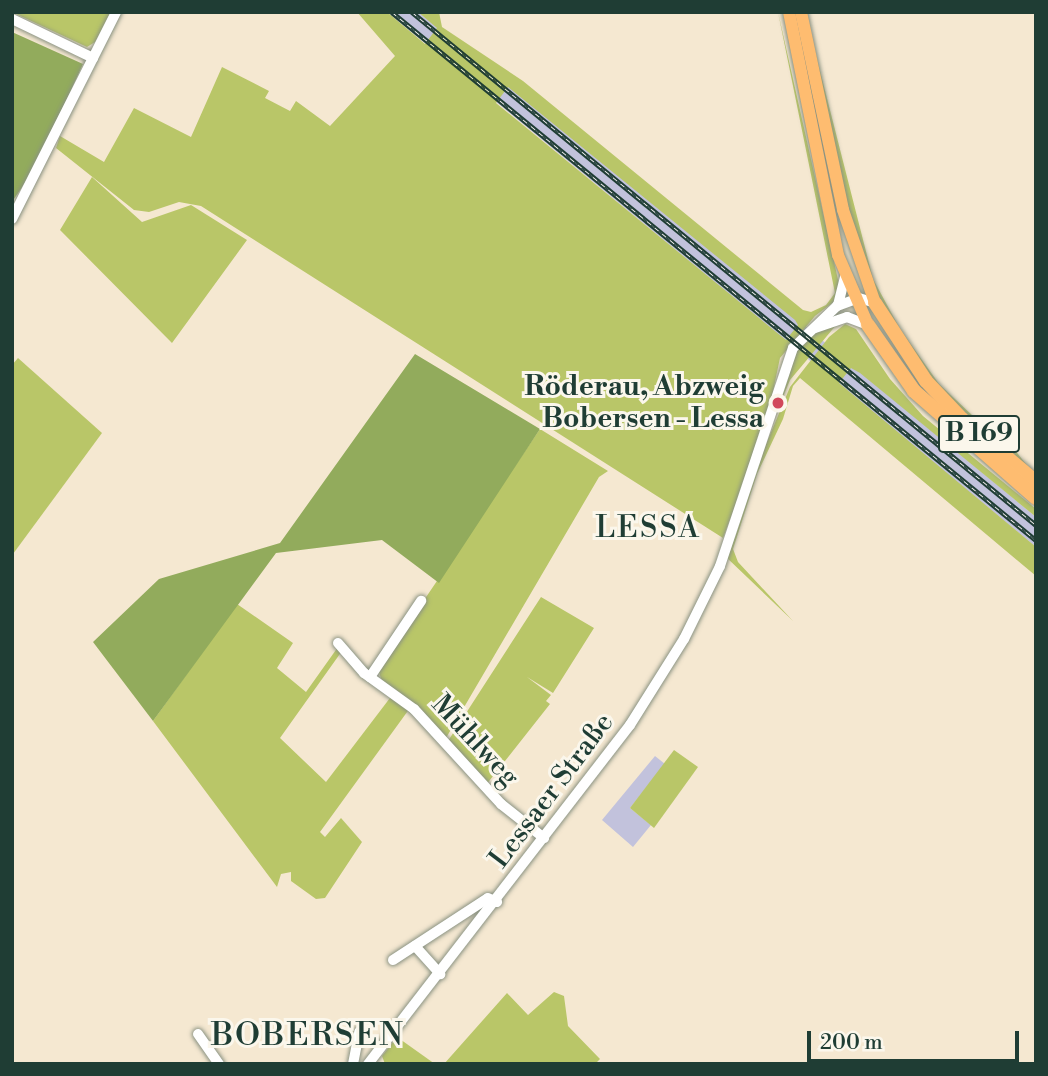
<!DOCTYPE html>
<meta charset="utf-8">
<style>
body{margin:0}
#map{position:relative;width:1048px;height:1076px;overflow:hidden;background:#f5e8d1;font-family:"Libre Bodoni",serif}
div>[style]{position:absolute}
.industrial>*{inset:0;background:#c2c2dc}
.green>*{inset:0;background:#b9c668}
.forest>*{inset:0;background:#92ab5c}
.roads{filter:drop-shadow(0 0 2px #8a9282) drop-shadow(0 0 2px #8a9282)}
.minor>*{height:10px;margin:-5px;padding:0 5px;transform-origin:5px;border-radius:5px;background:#fff}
.major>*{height:12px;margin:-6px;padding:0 6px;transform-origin:6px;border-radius:6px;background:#febc70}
.highway>*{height:14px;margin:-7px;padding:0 7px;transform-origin:7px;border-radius:7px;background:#febc70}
.rail>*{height:4.5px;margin-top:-2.25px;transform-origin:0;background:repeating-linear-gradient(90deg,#fbf7ec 0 5px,#1f3d34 0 10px);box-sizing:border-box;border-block:2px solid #1f3d34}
.dots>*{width:19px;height:19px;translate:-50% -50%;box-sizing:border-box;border:4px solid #fbf7ec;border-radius:50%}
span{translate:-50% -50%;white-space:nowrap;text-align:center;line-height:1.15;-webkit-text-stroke:6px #fbf7ec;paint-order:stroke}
.shield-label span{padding:2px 5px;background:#fbf7ec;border:2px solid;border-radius:5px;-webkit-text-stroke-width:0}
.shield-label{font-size:26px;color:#1f3d34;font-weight:700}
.poi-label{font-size:28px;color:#1f3d34;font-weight:700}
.right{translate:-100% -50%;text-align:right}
.street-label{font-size:28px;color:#1f3d34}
.neighbourhood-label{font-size:30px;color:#1f3d34;letter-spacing:2px}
.quarter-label{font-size:32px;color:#1f3d34;letter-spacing:2px}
.frame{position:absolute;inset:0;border:14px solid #1f3d34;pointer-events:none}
.scale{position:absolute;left:807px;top:1031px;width:212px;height:32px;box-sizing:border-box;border:4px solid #1f3d34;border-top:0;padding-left:9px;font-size:21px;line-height:24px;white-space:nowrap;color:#1f3d34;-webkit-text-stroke:5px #fbf7ec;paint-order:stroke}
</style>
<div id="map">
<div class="industrial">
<div style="clip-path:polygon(387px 12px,418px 12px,747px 278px,1036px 517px,1036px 547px)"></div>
<div style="clip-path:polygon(655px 756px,665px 764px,630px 808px,651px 825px,633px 847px,602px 820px)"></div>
</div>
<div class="green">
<div style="clip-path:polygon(12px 12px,111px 12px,95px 42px,87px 47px)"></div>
<div style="clip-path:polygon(evenodd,357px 12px,387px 12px,425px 44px,437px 28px,418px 12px,439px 12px,442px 27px,523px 81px,803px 310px,811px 312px,826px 305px,835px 293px,778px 12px,839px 284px,836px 300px,815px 316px,780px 358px,767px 420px,723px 538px,201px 206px,179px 202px,149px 212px,134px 210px,56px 148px,60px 136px,104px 162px,134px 108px,191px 137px,222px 67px,269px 91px,265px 98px,290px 111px,296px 101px,330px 126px,395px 56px,357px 12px,508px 87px,795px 320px,798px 325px,786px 340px,496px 103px,508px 87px)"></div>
<div style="clip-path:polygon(805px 12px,873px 279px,900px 329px,939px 384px,991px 433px,1007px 440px,1036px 477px,975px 425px,921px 367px,882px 305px,862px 258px,845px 196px)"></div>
<div style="clip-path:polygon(92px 177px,142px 222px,191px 205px,247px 240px,172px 343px,60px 230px)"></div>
<div style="clip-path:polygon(837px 324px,790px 380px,782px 399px,779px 398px,797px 349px,813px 334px)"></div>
<div style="clip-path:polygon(845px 324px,856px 329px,890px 379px,923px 416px,1036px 509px,1036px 517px,860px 373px,851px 368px,839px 383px,1036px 547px,1036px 576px,800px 378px,793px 386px,783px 419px,757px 474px,733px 549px,738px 562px,793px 621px,726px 557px,754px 473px,790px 387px,829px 337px)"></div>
<div style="clip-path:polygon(18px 358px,102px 433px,13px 554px,12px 365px)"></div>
<div style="clip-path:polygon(540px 429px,608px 471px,599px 477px,446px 738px,381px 679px,378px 668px)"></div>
<div style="clip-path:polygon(541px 597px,594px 628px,553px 693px,527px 677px,551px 695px,546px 701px,550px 704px,486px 785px,448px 741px)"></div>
<div style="clip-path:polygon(237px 604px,293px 643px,277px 668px,306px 692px,338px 647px,342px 651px,280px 738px,326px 782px,393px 694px,410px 708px,320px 832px,325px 837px,341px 818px,362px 842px,325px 898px,316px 899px,291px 881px,291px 872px,281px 874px,277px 887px,153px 721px)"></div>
<div style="clip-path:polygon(674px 750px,698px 767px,654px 828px,630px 808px)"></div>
<div style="clip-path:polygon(554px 992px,564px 996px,568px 1026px,600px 1059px,595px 1064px,444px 1064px,507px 993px,528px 1015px)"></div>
<div style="clip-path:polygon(397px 1037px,435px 1064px,385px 1064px,382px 1056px)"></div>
</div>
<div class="forest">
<div style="clip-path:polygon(12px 32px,83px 64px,35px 168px,12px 202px)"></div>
<div style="clip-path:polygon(415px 354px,540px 429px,439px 583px,382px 540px,276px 553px,153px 721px,93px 642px,159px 579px,280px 543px)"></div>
</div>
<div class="roads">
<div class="minor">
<div style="left:12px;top:19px;width:90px;rotate:25.7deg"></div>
<div style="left:12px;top:219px;width:232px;rotate:-63.3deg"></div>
<div style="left:838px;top:305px;width:30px;rotate:-76deg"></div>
<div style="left:815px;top:328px;width:34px;rotate:-19deg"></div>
<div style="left:847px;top:317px;width:22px;rotate:21deg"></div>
<div style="left:338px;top:643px;width:40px;rotate:49deg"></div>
<div style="left:364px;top:673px;width:62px;rotate:35.8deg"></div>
<div style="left:414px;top:709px;width:129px;rotate:47.5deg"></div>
<div style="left:501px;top:804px;width:55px;rotate:38.3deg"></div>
<div style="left:370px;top:677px;width:92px;rotate:-56.1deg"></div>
<div style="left:415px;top:946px;width:38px;rotate:48deg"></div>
<div style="left:393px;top:960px;width:113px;rotate:-33.1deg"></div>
<div style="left:488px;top:898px;width:10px;rotate:24deg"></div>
<div style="left:198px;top:1034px;width:37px;rotate:55deg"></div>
<div style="left:353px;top:1064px;width:33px;rotate:-79deg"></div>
<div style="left:368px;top:1064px;width:428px;rotate:-52.3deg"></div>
<div style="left:630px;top:725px;width:102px;rotate:-57.9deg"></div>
<div style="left:684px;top:639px;width:81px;rotate:-63.7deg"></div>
<div style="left:720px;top:566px;width:230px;rotate:-71.5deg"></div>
<div style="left:793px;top:348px;width:61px;rotate:-43.7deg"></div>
<div style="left:837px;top:306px;width:23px;rotate:-20deg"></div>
<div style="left:859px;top:298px;width:17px;rotate:17deg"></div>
</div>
<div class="major">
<div style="left:789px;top:12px;width:248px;rotate:78.6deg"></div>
<div style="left:838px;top:255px;width:76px;rotate:66.8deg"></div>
<div style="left:801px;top:12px;width:202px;rotate:78deg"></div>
<div style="left:843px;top:210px;width:98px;rotate:71deg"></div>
</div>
<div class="highway">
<div style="left:875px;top:303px;width:93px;rotate:56.8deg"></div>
<div style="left:926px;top:381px;width:52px;rotate:46.5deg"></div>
<div style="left:962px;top:419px;width:97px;rotate:40.4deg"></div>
<div style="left:868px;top:325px;width:80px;rotate:55.1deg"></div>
<div style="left:914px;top:391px;width:162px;rotate:41.3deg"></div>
</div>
</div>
<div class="rail">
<div style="left:392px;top:12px;width:833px;rotate:39.35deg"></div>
<div style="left:412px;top:12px;width:808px;rotate:39.42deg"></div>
</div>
<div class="dots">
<div style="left:778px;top:403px;background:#d1495b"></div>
</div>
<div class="shield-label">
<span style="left:979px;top:434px">B 169</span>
</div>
<div class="poi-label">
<span class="right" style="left:764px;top:403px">Röderau, Abzweig<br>Bobersen - Lessa</span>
</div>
<div class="street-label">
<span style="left:475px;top:741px;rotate:47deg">Mühlweg</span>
<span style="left:552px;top:791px;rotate:-53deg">Lessaer Straße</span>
</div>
<div class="neighbourhood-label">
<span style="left:648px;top:528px">LESSA</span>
</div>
<div class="quarter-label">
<span style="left:308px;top:1035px">BOBERSEN</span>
</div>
<div class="frame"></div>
<div class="scale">200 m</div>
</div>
